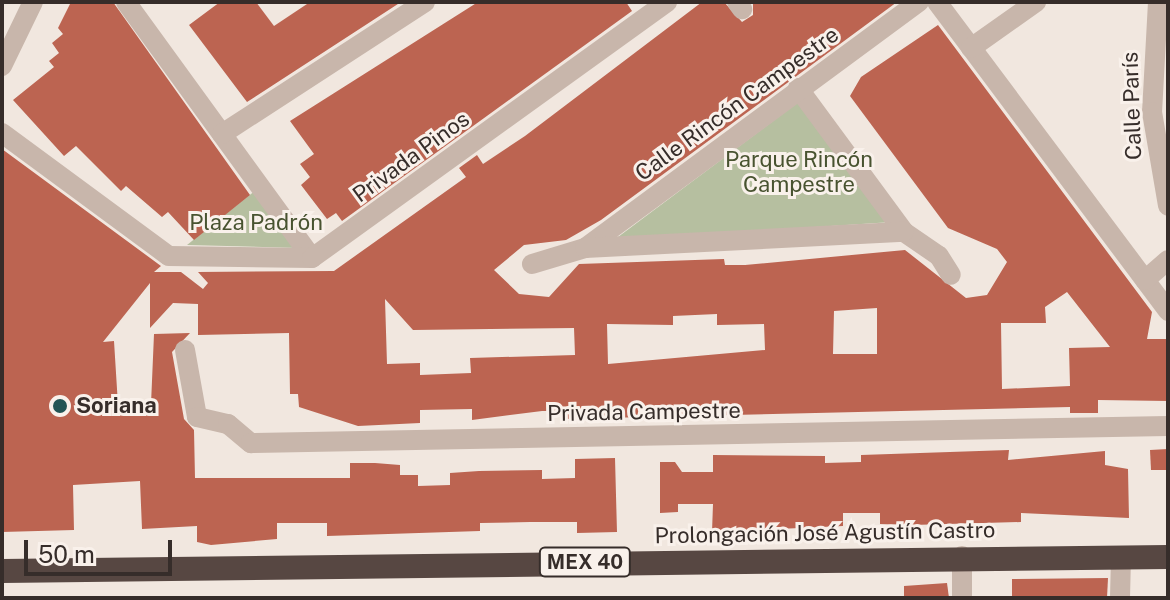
<!DOCTYPE html>
<meta charset="utf-8">
<style>
body{margin:0}
#map{position:relative;width:1170px;height:600px;overflow:hidden;background:#f1e7df;font-family:"Public Sans",sans-serif}
div>[style]{position:absolute}
.green>*{inset:0;background:#b6bfa0}
.building>*{inset:0;background:#bc6451}
.minor>*{height:20px;margin:-10px;padding:0 10px;transform-origin:10px;border-radius:10px;background:#c8b6ab}
.highway>*{height:24px;margin:-12px;padding:0 12px;transform-origin:12px;border-radius:12px;background:#574742}
.dots>*{width:22px;height:22px;translate:-50% -50%;box-sizing:border-box;border:4px solid #f9f1eb;border-radius:50%}
span{translate:-50% -50%;white-space:nowrap;text-align:center;line-height:1.15;-webkit-text-stroke:6px #f9f1eb;paint-order:stroke}
.shield-label span{padding:2px 6px;background:#f9f1eb;border:2px solid;border-radius:6px;-webkit-text-stroke-width:0}
.shield-label{font-size:20px;color:#362d2a;font-weight:700}
.street-label{font-size:22px;color:#362d2a}
.park-label{font-size:22px;color:#485330}
.poi-label{font-size:22px;color:#362d2a;font-weight:700}
.left{translate:0 -50%;text-align:left}
.frame{position:absolute;inset:0;border:4px solid #362d2a;pointer-events:none}
.scale{position:absolute;left:24px;top:540px;width:148px;height:36px;box-sizing:border-box;border:4px solid #362d2a;border-top:0;padding-left:10px;font-size:24px;line-height:28px;white-space:nowrap;color:#362d2a;-webkit-text-stroke:6px #f9f1eb;paint-order:stroke}
</style>
<div id="map">
<div class="green">
<div style="clip-path:polygon(805px 97px,892px 222px,614px 240px)"></div>
<div style="clip-path:polygon(261px 186px,299px 248px,187px 245px)"></div>
</div>
<div class="building">
<div style="clip-path:polygon(71px 2px,113px 2px,250px 195px,194px 240px,168px 212px,162px 217px,126px 186px,121px 191px,76px 146px,64px 156px,13px 100px,54px 67px,49px 61px,59px 53px,52px 43px,63px 34px,58px 28px)"></div>
<div style="clip-path:polygon(220px 2px,256px 2px,274px 26px,310px 2px,401px 2px,247px 102px,189px 25px)"></div>
<div style="clip-path:polygon(478px 2px,626px 2px,632px 11px,342px 221px,336px 213px,327px 219px,301px 185px,310px 177px,300px 164px,314px 154px,290px 121px)"></div>
<div style="clip-path:polygon(evenodd,702px 2px,724px 2px,742px 22px,753px 15px,753px 2px,897px 2px,601px 220px,566px 240px,524px 245px,494px 270px,519px 294px,549px 297px,579px 264px,724px 259px,725px 265px,745px 265px,905px 250px,966px 298px,987px 295px,1007px 262px,997px 249px,948px 228px,850px 96px,861px 77px,938px 25px,1152px 312px,1147px 339px,1168px 339px,1168px 401px,1098px 400px,1098px 413px,1070px 413px,1070px 407px,563px 419px,563px 411px,542px 411px,472px 420px,472px 409px,420px 410px,420px 423px,358px 426px,299px 407px,298px 394px,290px 394px,289px 333px,198px 335px,198px 304px,173px 303px,150px 328px,150px 283px,103px 342px,114px 341px,118px 405px,151px 404px,154px 334px,190px 333px,172px 352px,184px 419px,194px 430px,195px 478px,350px 478px,350px 463px,375px 463px,400px 465px,400px 475px,418px 475px,418px 486px,450px 485px,450px 473px,479px 471px,542px 470px,542px 479px,575px 478px,575px 459px,615px 458px,617px 532px,577px 533px,577px 522px,530px 522px,480px 523px,480px 531px,327px 536px,327px 523px,277px 523px,277px 539px,211px 545px,197px 542px,197px 526px,142px 529px,140px 481px,73px 485px,74px 530px,2px 532px,2px 149px,161px 266px,154px 272px,181px 272px,203px 289px,208px 283px,198px 272px,334px 271px,466px 177px,459px 168px,477px 155px,483px 164px,525px 136px,702px 2px,1067px 292px,1110px 347px,1069px 348px,1070px 386px,1002px 389px,1001px 323px,1046px 323px,1045px 307px,1067px 292px,702px 2px,385px 299px,413px 330px,574px 328px,575px 355px,470px 358px,471px 373px,420px 375px,420px 363px,387px 364px,385px 299px,702px 2px,877px 308px,877px 354px,833px 354px,834px 311px,877px 308px,702px 2px,717px 314px,717px 325px,764px 324px,765px 350px,608px 364px,607px 324px,673px 325px,673px 316px,717px 314px)"></div>
<div style="clip-path:polygon(1168px 449px,1168px 470px,1151px 470px,1150px 450px)"></div>
<div style="clip-path:polygon(1009px 450px,1008px 460px,1105px 451px,1105px 465px,1128px 469px,1129px 518px,1021px 513px,1021px 522px,912px 525px,880px 524px,880px 513px,843px 513px,843px 526px,712px 532px,713px 504px,678px 504px,678px 512px,660px 513px,660px 462px,675px 462px,682px 472px,713px 472px,713px 455px,825px 456px,825px 463px,861px 462px,861px 455px)"></div>
<div style="clip-path:polygon(1108px 578px,1107px 598px,1012px 598px,1012px 579px)"></div>
<div style="clip-path:polygon(947px 583px,949px 598px,904px 598px,904px 586px)"></div>
</div>
<div class="minor">
<div style="left:126px;top:2px;width:316px;rotate:54deg"></div>
<div style="left:737px;top:2px;width:9px;rotate:54deg"></div>
<div style="left:937px;top:2px;width:386px;rotate:53.2deg"></div>
<div style="left:1158px;top:2px;width:110px;rotate:93.1deg"></div>
<div style="left:1152px;top:112px;width:95px;rotate:80.3deg"></div>
<div style="left:971px;top:48px;width:80px;rotate:-35.3deg"></div>
<div style="left:2px;top:66px;width:71px;rotate:-64.2deg"></div>
<div style="left:798px;top:88px;width:179px;rotate:53.6deg"></div>
<div style="left:904px;top:232px;width:42px;rotate:34.4deg"></div>
<div style="left:939px;top:256px;width:22px;rotate:58deg"></div>
<div style="left:2px;top:133px;width:207px;rotate:36.4deg"></div>
<div style="left:169px;top:256px;width:143px;rotate:0.8deg"></div>
<div style="left:312px;top:258px;width:438px;rotate:-35.8deg"></div>
<div style="left:222px;top:134px;width:242px;rotate:-33deg"></div>
<div style="left:585px;top:248px;width:415px;rotate:-36.4deg"></div>
<div style="left:532px;top:264px;width:55px;rotate:-16.8deg"></div>
<div style="left:585px;top:248px;width:319px;rotate:-2.9deg"></div>
<div style="left:1145px;top:280px;width:30px;rotate:-41deg"></div>
<div style="left:185px;top:350px;width:68px;rotate:79.8deg"></div>
<div style="left:197px;top:417px;width:32px;rotate:13deg"></div>
<div style="left:228px;top:424px;width:30px;rotate:40deg"></div>
<div style="left:251px;top:443px;width:917px;rotate:-1.06deg"></div>
<div style="left:962px;top:598px;width:42px;rotate:-90deg"></div>
<div style="left:1120px;top:598px;width:40px;rotate:-88.6deg"></div>
</div>
<div class="highway">
<div style="left:2px;top:571px;width:1166px;rotate:-0.69deg"></div>
</div>
<div class="dots">
<div style="left:60px;top:406px;background:#235555"></div>
</div>
<div class="shield-label">
<span style="left:585px;top:562px">MEX 40</span>
</div>
<div class="street-label">
<span style="left:737px;top:104px;rotate:-36deg">Calle Rincón Campestre</span>
<span style="left:1132px;top:106px;rotate:-92deg">Calle París</span>
<span style="left:411px;top:157px;rotate:-36deg">Privada Pinos</span>
<span style="left:644px;top:412px;rotate:-1deg">Privada Campestre</span>
<span style="left:825px;top:533px;rotate:-1deg">Prolongación José Agustín Castro</span>
</div>
<div class="park-label">
<span style="left:799px;top:172px">Parque Rincón<br>Campestre</span>
<span style="left:256px;top:223px">Plaza Padrón</span>
</div>
<div class="poi-label">
<span class="left" style="left:76px;top:406px">Soriana</span>
</div>
<div class="frame"></div>
<div class="scale">50 m</div>
</div>
